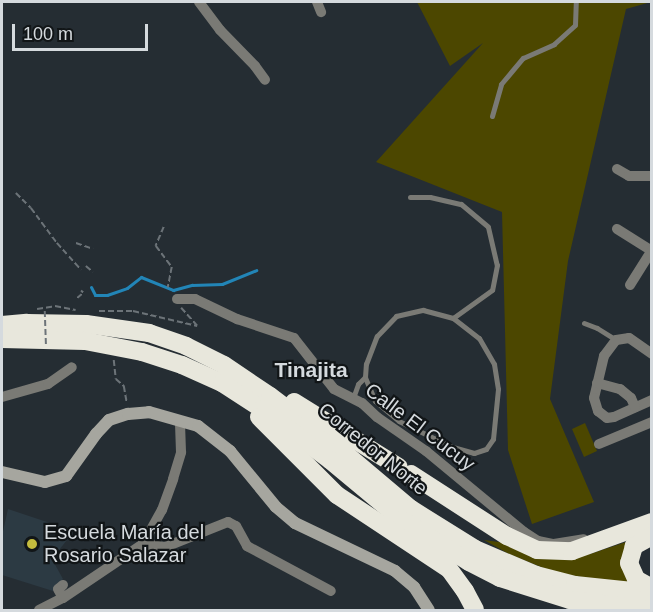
<!DOCTYPE html>
<meta charset="utf-8">
<style>
body{margin:0}
#map{position:relative;width:653px;height:612px;overflow:hidden;background:#252d33;font-family:Arial,sans-serif}
div>[style]{position:absolute}
.built>*{inset:0;background:#2c3a43}
.green>*{inset:0;background:#4c4700}
.stream>*{height:3px;margin:-1.5px;padding:0 1.5px;transform-origin:1.5px;border-radius:1.5px;background:#2285b7}
.path>*{height:1.5px;margin-top:-0.75px;transform-origin:0;background:repeating-linear-gradient(90deg,#6c7378 0 6px,transparent 0 9px)}
.service>*{height:5px;margin:-2.5px;padding:0 2.5px;transform-origin:2.5px;border-radius:2.5px;background:#7a7a75}
.minor>*{height:10px;margin:-5px;padding:0 5px;transform-origin:5px;border-radius:5px;background:#7a7a75}
.secondary>*{height:12px;margin:-6px;padding:0 6px;transform-origin:6px;border-radius:6px;background:#a6a69f}
.motorway>*{height:18px;margin:-9px;padding:0 9px;transform-origin:9px;border-radius:9px;background:#e8e7dc}
.path-bridge>*{height:1.5px;margin-top:-0.75px;transform-origin:0;background:repeating-linear-gradient(90deg,#6c7378 0 6px,transparent 0 9px)}
.dots>*{width:16px;height:16px;translate:-50% -50%;box-sizing:border-box;border:3px solid #111517;border-radius:50%}
span{translate:-50% -50%;white-space:nowrap;text-align:center;line-height:1.15;-webkit-text-stroke:4.5px #111517;paint-order:stroke}
.street-label{font-size:20px;color:#d5dade}
.poi-label{font-size:20px;color:#d5dade}
.left{translate:0 -50%;text-align:left}
.neighbourhood-label{font-size:21px;color:#d5dade;font-weight:700}
.frame{position:absolute;inset:0;border:3px solid #d5dade;pointer-events:none}
.scale{position:absolute;left:12px;top:24px;width:136px;height:27px;box-sizing:border-box;border:3px solid #d5dade;border-top:0;padding-left:8px;font-size:18px;line-height:21px;white-space:nowrap;color:#d5dade;-webkit-text-stroke:4px #111517;paint-order:stroke}
</style>
<div id="map">
<div class="built">
<div style="clip-path:polygon(8px 509px,74px 531px,52px 559px,63px 579px,53px 591px,2px 575px,2px 536px)"></div>
</div>
<div class="green">
<div style="clip-path:polygon(417px 2px,651px 2px,626px 9px,568px 261px,550px 399px,594px 502px,532px 524px,508px 450px,502px 212px,376px 162px,483px 43px,450px 66px)"></div>
<div style="clip-path:polygon(585px 423px,597px 451px,584px 457px,572px 429px)"></div>
<div style="clip-path:polygon(635px 539px,633px 585px,556px 573px,509px 554px,484px 540px,590px 554px)"></div>
</div>
<div class="stream">
<div style="left:91px;top:287px;width:9px;rotate:63deg"></div>
<div style="left:95px;top:295px;width:12px"></div>
<div style="left:107px;top:295px;width:21px;rotate:-19deg"></div>
<div style="left:127px;top:288px;width:18px;rotate:-38deg"></div>
<div style="left:141px;top:277px;width:35px;rotate:22deg"></div>
<div style="left:173px;top:290px;width:20px;rotate:-15deg"></div>
<div style="left:192px;top:285px;width:30px;rotate:-2deg"></div>
<div style="left:222px;top:284px;width:37px;rotate:-22deg"></div>
</div>
<div class="path">
<div style="left:16px;top:193px;width:21px;rotate:45deg"></div>
<div style="left:31px;top:208px;width:44px;rotate:53.4deg"></div>
<div style="left:57px;top:243px;width:36px;rotate:48deg"></div>
<div style="left:164px;top:227px;width:21px;rotate:113deg"></div>
<div style="left:156px;top:246px;width:26px;rotate:53deg"></div>
<div style="left:172px;top:267px;width:21px;rotate:101deg"></div>
<div style="left:76px;top:243px;width:18px;rotate:19deg"></div>
<div style="left:86px;top:266px;width:9px;rotate:41deg"></div>
<div style="left:77px;top:298px;width:8px;rotate:-40deg"></div>
<div style="left:83px;top:293px;width:3px;rotate:-135deg"></div>
<div style="left:37px;top:309px;width:18px;rotate:-9deg"></div>
<div style="left:55px;top:306px;width:21px;rotate:11deg"></div>
<div style="left:99px;top:311px;width:34px"></div>
<div style="left:133px;top:311px;width:66px;rotate:13.2deg"></div>
<div style="left:197px;top:326px;width:24px;rotate:-132deg"></div>
<div style="left:114px;top:360px;width:19px;rotate:84deg"></div>
<div style="left:116px;top:379px;width:11px;rotate:41deg"></div>
<div style="left:124px;top:386px;width:17px;rotate:80deg"></div>
</div>
<div class="service">
<div style="left:492px;top:116px;width:33px;rotate:-74deg"></div>
<div style="left:501px;top:84px;width:34px;rotate:-50deg"></div>
<div style="left:523px;top:58px;width:34px;rotate:-24deg"></div>
<div style="left:554px;top:44px;width:28px;rotate:-42deg"></div>
<div style="left:575px;top:25px;width:23px;rotate:-88deg"></div>
<div style="left:410px;top:197px;width:20px"></div>
<div style="left:430px;top:197px;width:32px;rotate:13deg"></div>
<div style="left:461px;top:204px;width:35px;rotate:40deg"></div>
<div style="left:488px;top:227px;width:39px;rotate:77deg"></div>
<div style="left:497px;top:265px;width:25px;rotate:101deg"></div>
<div style="left:492px;top:290px;width:48px;rotate:144.3deg"></div>
<div style="left:584px;top:323px;width:14px;rotate:21deg"></div>
<div style="left:597px;top:328px;width:22px;rotate:32deg"></div>
<div style="left:353px;top:398px;width:15px;rotate:-70deg"></div>
<div style="left:358px;top:384px;width:10px;rotate:-45deg"></div>
<div style="left:365px;top:377px;width:13px;rotate:-86deg"></div>
<div style="left:366px;top:364px;width:30px;rotate:-69deg"></div>
<div style="left:377px;top:336px;width:28px;rotate:-46deg"></div>
<div style="left:396px;top:316px;width:28px;rotate:-13deg"></div>
<div style="left:423px;top:310px;width:31px;rotate:15deg"></div>
<div style="left:453px;top:318px;width:33px;rotate:38deg"></div>
<div style="left:479px;top:338px;width:30px;rotate:60deg"></div>
<div style="left:494px;top:364px;width:25px;rotate:81deg"></div>
<div style="left:498px;top:389px;width:50px;rotate:95.7deg"></div>
<div style="left:493px;top:439px;width:12px;rotate:125deg"></div>
<div style="left:486px;top:449px;width:13px;rotate:162deg"></div>
<div style="left:474px;top:453px;width:25px;rotate:-164deg"></div>
<div style="left:450px;top:446px;width:57px;rotate:-153.9deg"></div>
<div style="left:399px;top:421px;width:31px;rotate:-140deg"></div>
<div style="left:375px;top:401px;width:26px;rotate:-113deg"></div>
</div>
<div class="minor">
<div style="left:199px;top:2px;width:35px;rotate:53deg"></div>
<div style="left:220px;top:30px;width:50px;rotate:45.8deg"></div>
<div style="left:255px;top:66px;width:17px;rotate:54deg"></div>
<div style="left:317px;top:2px;width:11px;rotate:68deg"></div>
<div style="left:617px;top:169px;width:14px;rotate:30deg"></div>
<div style="left:629px;top:176px;width:23px"></div>
<div style="left:617px;top:229px;width:41px;rotate:32.2deg"></div>
<div style="left:630px;top:285px;width:41px;rotate:-57.8deg"></div>
<div style="left:177px;top:299px;width:18px"></div>
<div style="left:195px;top:299px;width:47px;rotate:25.5deg"></div>
<div style="left:237px;top:319px;width:60px;rotate:18.4deg"></div>
<div style="left:294px;top:338px;width:65px;rotate:51.9deg"></div>
<div style="left:334px;top:389px;width:31px;rotate:27deg"></div>
<div style="left:362px;top:403px;width:21px;rotate:43deg"></div>
<div style="left:377px;top:417px;width:60px;rotate:34.8deg"></div>
<div style="left:426px;top:451px;width:127px;rotate:39.6deg"></div>
<div style="left:524px;top:532px;width:17px;rotate:33deg"></div>
<div style="left:538px;top:541px;width:16px;rotate:11deg"></div>
<div style="left:554px;top:544px;width:30px;rotate:-9deg"></div>
<div style="left:652px;top:354px;width:28px;rotate:-145deg"></div>
<div style="left:629px;top:338px;width:13px;rotate:171deg"></div>
<div style="left:616px;top:340px;width:20px;rotate:127deg"></div>
<div style="left:604px;top:356px;width:43px;rotate:103.4deg"></div>
<div style="left:594px;top:398px;width:14px;rotate:73deg"></div>
<div style="left:598px;top:411px;width:11px;rotate:38deg"></div>
<div style="left:607px;top:418px;width:7px;rotate:-8deg"></div>
<div style="left:614px;top:417px;width:42px;rotate:-24.1deg"></div>
<div style="left:597px;top:383px;width:24px;rotate:15deg"></div>
<div style="left:620px;top:389px;width:14px;rotate:39deg"></div>
<div style="left:631px;top:398px;width:10px;rotate:66deg"></div>
<div style="left:2px;top:397px;width:48px;rotate:-15.8deg"></div>
<div style="left:48px;top:384px;width:29px;rotate:-35deg"></div>
<div style="left:599px;top:444px;width:57px;rotate:-22.5deg"></div>
<div style="left:143px;top:544px;width:22px;rotate:8deg"></div>
<div style="left:165px;top:547px;width:68px;rotate:-21.6deg"></div>
<div style="left:228px;top:522px;width:9px;rotate:27deg"></div>
<div style="left:236px;top:526px;width:23px;rotate:61deg"></div>
<div style="left:247px;top:546px;width:95px;rotate:28.2deg"></div>
<div style="left:63px;top:585px;width:6px;rotate:141deg"></div>
<div style="left:58px;top:589px;width:10px;rotate:61deg"></div>
<div style="left:39px;top:610px;width:27px;rotate:-27deg"></div>
<div style="left:63px;top:598px;width:97px;rotate:-34deg"></div>
<div style="left:143px;top:544px;width:39px;rotate:-61deg"></div>
<div style="left:162px;top:510px;width:33px;rotate:-70deg"></div>
<div style="left:173px;top:479px;width:28px;rotate:-73deg"></div>
<div style="left:181px;top:452px;width:31px;rotate:-92deg"></div>
</div>
<div class="secondary">
<div style="left:2px;top:472px;width:44px;rotate:13.1deg"></div>
<div style="left:45px;top:482px;width:22px;rotate:-16deg"></div>
<div style="left:66px;top:476px;width:52px;rotate:-54.5deg"></div>
<div style="left:96px;top:434px;width:19px;rotate:-47deg"></div>
<div style="left:109px;top:420px;width:20px;rotate:-18deg"></div>
<div style="left:128px;top:414px;width:21px;rotate:-5deg"></div>
<div style="left:149px;top:412px;width:51px;rotate:15.9deg"></div>
<div style="left:198px;top:426px;width:41px;rotate:38deg"></div>
<div style="left:230px;top:451px;width:72px;rotate:50.6deg"></div>
<div style="left:276px;top:507px;width:25px;rotate:40deg"></div>
<div style="left:295px;top:523px;width:111px;rotate:25.6deg"></div>
<div style="left:395px;top:571px;width:25px;rotate:40deg"></div>
<div style="left:414px;top:587px;width:27px;rotate:57deg"></div>
</div>
<div class="motorway">
<div style="left:2px;top:325px;width:25px;rotate:-5deg"></div>
<div style="left:27px;top:323px;width:59px;rotate:1deg"></div>
<div style="left:86px;top:324px;width:64px;rotate:8.1deg"></div>
<div style="left:149px;top:333px;width:39px;rotate:19deg"></div>
<div style="left:186px;top:346px;width:42px;rotate:26.6deg"></div>
<div style="left:224px;top:365px;width:55px;rotate:34deg"></div>
<div style="left:270px;top:396px;width:88px;rotate:37.1deg"></div>
<div style="left:340px;top:449px;width:93px;rotate:40.2deg"></div>
<div style="left:411px;top:509px;width:75px;rotate:32deg"></div>
<div style="left:475px;top:549px;width:66px;rotate:23.1deg"></div>
<div style="left:536px;top:575px;width:40px;rotate:14.4deg"></div>
<div style="left:575px;top:585px;width:77px;rotate:5.9deg"></div>
<div style="left:2px;top:339px;width:83px;rotate:1.4deg"></div>
<div style="left:85px;top:341px;width:58px;rotate:10.9deg"></div>
<div style="left:142px;top:352px;width:42px;rotate:18deg"></div>
<div style="left:182px;top:365px;width:44px;rotate:24.2deg"></div>
<div style="left:222px;top:383px;width:48px;rotate:33deg"></div>
<div style="left:262px;top:409px;width:85px;rotate:36.9deg"></div>
<div style="left:330px;top:460px;width:94px;rotate:39.8deg"></div>
<div style="left:402px;top:520px;width:79px;rotate:32.1deg"></div>
<div style="left:469px;top:562px;width:35px;rotate:27deg"></div>
<div style="left:500px;top:578px;width:73px;rotate:17.4deg"></div>
<div style="left:570px;top:600px;width:83px;rotate:7deg"></div>
<div style="left:294px;top:402px;width:123px;rotate:31.8deg"></div>
<div style="left:259px;top:417px;width:110px;rotate:45deg"></div>
<div style="left:337px;top:495px;width:134px;rotate:33.5deg"></div>
<div style="left:449px;top:569px;width:27px;rotate:54deg"></div>
<div style="left:465px;top:591px;width:21px;rotate:62deg"></div>
<div style="left:411px;top:474px;width:114px;rotate:32.9deg"></div>
<div style="left:507px;top:536px;width:33px;rotate:25deg"></div>
<div style="left:537px;top:550px;width:35px;rotate:2deg"></div>
<div style="left:572px;top:551px;width:85px;rotate:-19.9deg"></div>
<div style="left:652px;top:536px;width:21px;rotate:151deg"></div>
<div style="left:634px;top:546px;width:18px;rotate:106deg"></div>
<div style="left:629px;top:563px;width:17px;rotate:66deg"></div>
<div style="left:636px;top:579px;width:18px;rotate:29deg"></div>
</div>
<div class="path-bridge">
<div style="left:45px;top:311px;width:36px;rotate:88deg"></div>
</div>
<div class="dots">
<div style="left:32px;top:544px;background:#c4bc3e"></div>
</div>
<div class="street-label">
<span style="left:420px;top:427px;rotate:37deg">Calle El Cucuy</span>
<span style="left:373px;top:449px;rotate:39deg">Corredor Norte</span>
</div>
<div class="poi-label">
<span class="left" style="left:44px;top:544px">Escuela María del<br>Rosario Salazar</span>
</div>
<div class="neighbourhood-label">
<span style="left:311px;top:370px">Tinajita</span>
</div>
<div class="frame"></div>
<div class="scale">100 m</div>
</div>
